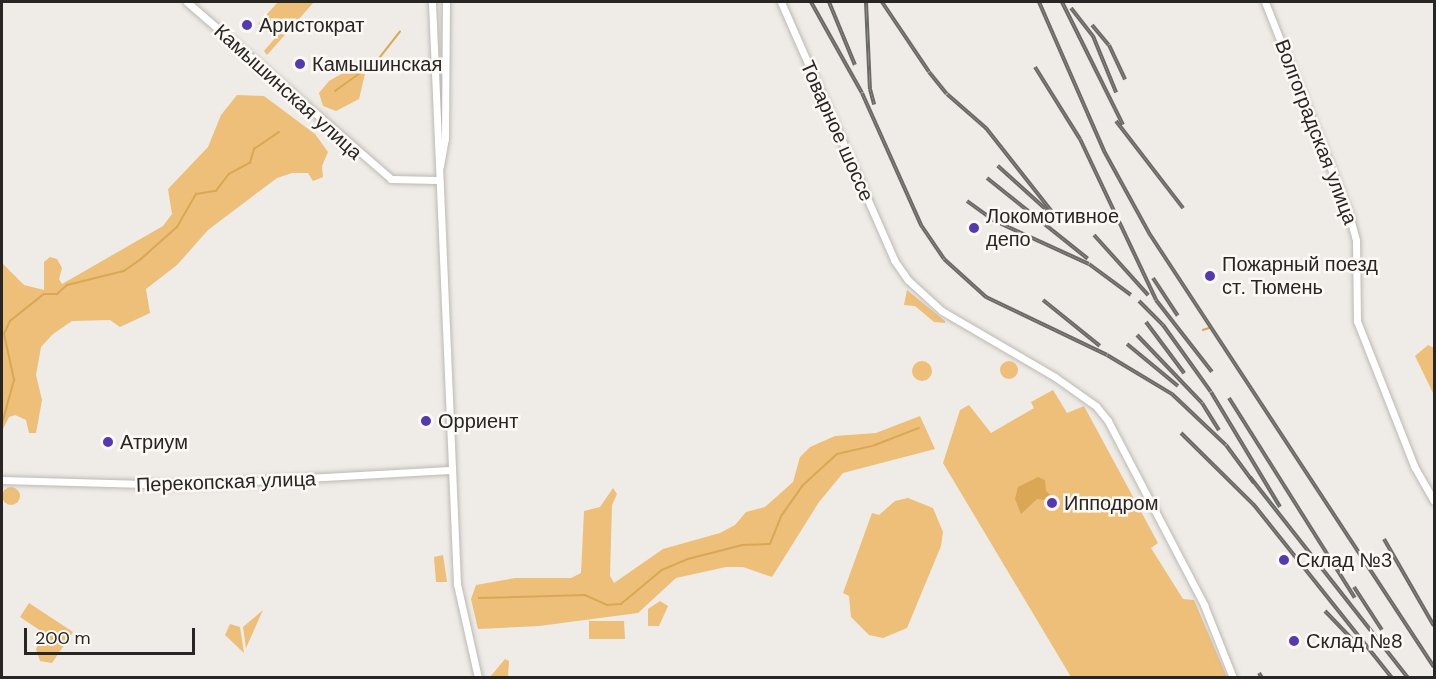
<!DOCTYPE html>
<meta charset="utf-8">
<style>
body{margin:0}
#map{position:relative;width:1436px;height:679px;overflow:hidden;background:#efebe6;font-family:"DM Sans",sans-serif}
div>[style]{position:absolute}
.green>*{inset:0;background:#edbf79}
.round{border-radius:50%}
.water>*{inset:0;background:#daa754}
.stream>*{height:1.5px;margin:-0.75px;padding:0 0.75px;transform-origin:0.75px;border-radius:0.75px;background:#daa754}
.roads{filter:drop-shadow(0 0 2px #bcb9b4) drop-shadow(0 0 2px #bcb9b4)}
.tertiary>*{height:7px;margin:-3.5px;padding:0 3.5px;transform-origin:3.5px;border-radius:3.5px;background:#fff}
.rail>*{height:4px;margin-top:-2px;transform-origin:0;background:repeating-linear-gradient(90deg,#fcf9f4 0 4.5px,#6b6966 0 9px);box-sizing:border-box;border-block:2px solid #6b6966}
.dots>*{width:16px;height:16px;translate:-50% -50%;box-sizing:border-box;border:3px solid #fcf9f4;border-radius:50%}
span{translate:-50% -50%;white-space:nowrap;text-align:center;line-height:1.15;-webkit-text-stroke:5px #fcf9f4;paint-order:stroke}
.poi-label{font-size:20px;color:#272624}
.left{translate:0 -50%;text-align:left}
.street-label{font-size:20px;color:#272624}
.frame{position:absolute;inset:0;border:3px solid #272624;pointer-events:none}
.scale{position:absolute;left:24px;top:628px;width:171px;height:27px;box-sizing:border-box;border:3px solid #272624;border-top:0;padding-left:8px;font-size:18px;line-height:21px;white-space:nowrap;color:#272624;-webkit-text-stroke:4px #fcf9f4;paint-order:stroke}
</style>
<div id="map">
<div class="green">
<div style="clip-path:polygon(278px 2px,314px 2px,267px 55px,264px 51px,275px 38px,258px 24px)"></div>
<div style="clip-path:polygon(357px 65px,365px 74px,359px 99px,336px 111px,323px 106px,319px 93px,329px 81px)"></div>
<div style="clip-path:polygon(237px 95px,264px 96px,315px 134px,328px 152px,322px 166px,323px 177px,313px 181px,308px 173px,292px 173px,277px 178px,208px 230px,177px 265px,146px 289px,150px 313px,120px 327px,110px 320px,72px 321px,53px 334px,41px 347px,36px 375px,42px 400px,36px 433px,29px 433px,26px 420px,15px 415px,9px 417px,2px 431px,2px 263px,24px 285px,44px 290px,44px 262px,50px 257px,57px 259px,62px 268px,59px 279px,62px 284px,163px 226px,172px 214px,168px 189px,208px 147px,221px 115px)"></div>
<div style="clip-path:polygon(907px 290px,945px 321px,945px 323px,934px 322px,915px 306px,904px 305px)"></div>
<div style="clip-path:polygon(1428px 345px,1434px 348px,1434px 395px,1415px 356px)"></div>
<div class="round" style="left:912px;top:361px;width:20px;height:20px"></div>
<div class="round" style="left:1000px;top:361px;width:18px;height:18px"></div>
<div style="clip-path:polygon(1053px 390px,1067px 413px,1084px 406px,1158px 543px,1151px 548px,1183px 599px,1194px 600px,1227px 677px,1071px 677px,943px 463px,960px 410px,969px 405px,991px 433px,1034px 408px,1031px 402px)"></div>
<div style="clip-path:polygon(920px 416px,935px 449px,843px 473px,819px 502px,772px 577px,743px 567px,726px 567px,676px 578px,638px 613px,539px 626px,478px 629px,471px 599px,476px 585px,515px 578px,571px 578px,581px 573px,584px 511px,600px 507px,613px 488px,617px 494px,612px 505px,610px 576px,614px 583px,663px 549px,720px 533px,735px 525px,746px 512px,765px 507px,793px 482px,800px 457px,810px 447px,835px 436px,876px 433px)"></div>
<div class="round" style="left:2px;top:487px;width:18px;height:18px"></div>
<div style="clip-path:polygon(908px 498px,933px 508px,943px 532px,941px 546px,907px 628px,883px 638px,869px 635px,851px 617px,849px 596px,843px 593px,872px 513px,879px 515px,895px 501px)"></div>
<div style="clip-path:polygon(443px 555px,447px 582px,436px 582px,434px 557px)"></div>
<div style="clip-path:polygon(660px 601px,668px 606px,659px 626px,648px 626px,648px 609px)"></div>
<div style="clip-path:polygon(29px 603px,73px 632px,52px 663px,40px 661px,36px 649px,44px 633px,20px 617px)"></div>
<div style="clip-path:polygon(263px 610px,246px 648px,243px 627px)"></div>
<div style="clip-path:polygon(589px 621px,624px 621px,625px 639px,589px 639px)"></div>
<div style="clip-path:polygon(230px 624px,240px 627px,244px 653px,225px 635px)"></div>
<div style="clip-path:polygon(505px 659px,509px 661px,508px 677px,490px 677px)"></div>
</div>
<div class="water">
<div style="clip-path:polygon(1038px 477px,1045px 480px,1046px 491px,1054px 498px,1052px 501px,1037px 499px,1021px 514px,1015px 499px,1018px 487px)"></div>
</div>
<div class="stream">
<div style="left:335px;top:91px;width:52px;rotate:-35.5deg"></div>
<div style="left:377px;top:61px;width:37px;rotate:-52deg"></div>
<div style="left:1203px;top:330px;width:6px;rotate:-18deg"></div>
<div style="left:2px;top:424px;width:46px;rotate:-74.7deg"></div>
<div style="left:14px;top:380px;width:47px;rotate:-102.3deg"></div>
<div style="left:4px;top:334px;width:14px;rotate:-65deg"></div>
<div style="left:10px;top:321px;width:43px;rotate:-38.5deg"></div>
<div style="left:44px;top:294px;width:13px"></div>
<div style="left:57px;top:294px;width:13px;rotate:-42deg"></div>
<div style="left:67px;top:285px;width:59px;rotate:-13.8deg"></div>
<div style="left:124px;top:271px;width:21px;rotate:-35deg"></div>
<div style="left:141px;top:259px;width:48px;rotate:-41.6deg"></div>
<div style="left:177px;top:227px;width:38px;rotate:-60deg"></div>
<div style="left:196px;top:194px;width:20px;rotate:-9deg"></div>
<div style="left:216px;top:191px;width:21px;rotate:-53deg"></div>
<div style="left:229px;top:174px;width:24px;rotate:-28deg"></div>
<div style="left:250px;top:163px;width:15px;rotate:-74deg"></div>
<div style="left:254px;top:149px;width:30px;rotate:-34deg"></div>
<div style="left:479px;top:598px;width:106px;rotate:-1.6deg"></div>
<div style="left:585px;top:595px;width:24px;rotate:24deg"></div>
<div style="left:607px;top:605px;width:14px;rotate:-4deg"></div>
<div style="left:621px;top:604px;width:53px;rotate:-39.7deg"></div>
<div style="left:662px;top:570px;width:28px;rotate:-23deg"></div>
<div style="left:688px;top:559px;width:57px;rotate:-14.3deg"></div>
<div style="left:743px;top:545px;width:27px;rotate:-2deg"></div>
<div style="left:770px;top:544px;width:31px;rotate:-68deg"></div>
<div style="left:782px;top:515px;width:35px;rotate:-55deg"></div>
<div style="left:802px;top:486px;width:47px;rotate:-42.4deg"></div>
<div style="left:837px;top:454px;width:39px;rotate:-13deg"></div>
<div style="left:875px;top:445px;width:47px;rotate:-21.1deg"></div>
</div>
<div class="roads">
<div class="tertiary">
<div style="left:187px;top:2px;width:270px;rotate:40.9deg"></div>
<div style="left:391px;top:179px;width:46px;rotate:1.2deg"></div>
<div style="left:432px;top:2px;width:583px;rotate:87.54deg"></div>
<div style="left:457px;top:584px;width:96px;rotate:77.4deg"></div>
<div style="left:781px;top:2px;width:282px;rotate:66.3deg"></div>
<div style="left:894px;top:260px;width:24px;rotate:55deg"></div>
<div style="left:908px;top:280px;width:46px;rotate:42.4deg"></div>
<div style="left:942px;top:311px;width:131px;rotate:30.3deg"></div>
<div style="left:1055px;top:377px;width:50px;rotate:35.3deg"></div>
<div style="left:1096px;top:406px;width:19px;rotate:51deg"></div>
<div style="left:1108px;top:421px;width:208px;rotate:62.4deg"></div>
<div style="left:1204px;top:605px;width:79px;rotate:68.3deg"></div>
<div style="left:1265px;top:2px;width:228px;rotate:68.4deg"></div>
<div style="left:1349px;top:214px;width:27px;rotate:75deg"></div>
<div style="left:1356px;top:240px;width:81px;rotate:89.3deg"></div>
<div style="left:1357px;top:321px;width:156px;rotate:68.5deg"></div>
<div style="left:1414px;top:466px;width:40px;rotate:60.3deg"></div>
<div style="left:440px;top:166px;width:27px;rotate:-80deg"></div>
<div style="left:445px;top:139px;width:137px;rotate:-89.6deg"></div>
<div style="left:2px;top:480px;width:179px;rotate:1.6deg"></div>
<div style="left:181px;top:485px;width:269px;rotate:-3.2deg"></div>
</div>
</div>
<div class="rail">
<div style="left:811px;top:2px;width:104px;rotate:60.7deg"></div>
<div style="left:862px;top:93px;width:145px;rotate:65.9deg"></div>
<div style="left:921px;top:225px;width:41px;rotate:55.9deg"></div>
<div style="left:944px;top:259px;width:57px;rotate:42.1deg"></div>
<div style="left:986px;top:297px;width:134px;rotate:25.6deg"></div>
<div style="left:1107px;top:355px;width:76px;rotate:31deg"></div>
<div style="left:1172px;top:394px;width:74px;rotate:43.4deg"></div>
<div style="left:1226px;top:445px;width:47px;rotate:53.6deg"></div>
<div style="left:829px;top:2px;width:68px;rotate:67.6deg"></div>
<div style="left:866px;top:2px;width:87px;rotate:87.4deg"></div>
<div style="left:870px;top:89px;width:16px;rotate:75deg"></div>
<div style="left:882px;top:2px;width:84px;rotate:56.1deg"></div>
<div style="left:929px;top:72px;width:28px;rotate:51deg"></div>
<div style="left:947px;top:94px;width:52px;rotate:41.1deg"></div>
<div style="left:986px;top:128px;width:120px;rotate:51.8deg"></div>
<div style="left:1060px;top:222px;width:84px;rotate:-137.9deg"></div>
<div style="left:1039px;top:2px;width:163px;rotate:66.4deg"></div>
<div style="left:1104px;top:151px;width:94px;rotate:61.2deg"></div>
<div style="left:1149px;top:233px;width:519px;rotate:56.71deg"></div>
<div style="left:1062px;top:2px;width:137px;rotate:63.6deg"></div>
<div style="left:1071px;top:8px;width:36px;rotate:52deg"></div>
<div style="left:1093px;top:36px;width:61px;rotate:67.7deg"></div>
<div style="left:1092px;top:25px;width:26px;rotate:50deg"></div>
<div style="left:1109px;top:45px;width:38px;rotate:65deg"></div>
<div style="left:1035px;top:67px;width:85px;rotate:58deg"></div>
<div style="left:1080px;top:139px;width:178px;rotate:64.7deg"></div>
<div style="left:1156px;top:300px;width:91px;rotate:52.1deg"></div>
<div style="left:1116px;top:121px;width:110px;rotate:52.4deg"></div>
<div style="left:987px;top:178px;width:129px;rotate:38.7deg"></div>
<div style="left:967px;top:201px;width:34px;rotate:36deg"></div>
<div style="left:995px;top:221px;width:103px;rotate:24.6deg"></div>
<div style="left:1089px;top:264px;width:52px;rotate:36.4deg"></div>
<div style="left:1094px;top:235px;width:81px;rotate:48deg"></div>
<div style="left:1153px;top:278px;width:45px;rotate:56.7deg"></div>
<div style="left:1043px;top:300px;width:73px;rotate:38.9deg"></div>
<div style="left:1139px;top:301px;width:34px;rotate:45deg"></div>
<div style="left:1163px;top:325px;width:82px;rotate:54.4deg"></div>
<div style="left:1211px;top:392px;width:134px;rotate:59deg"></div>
<div style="left:1146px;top:322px;width:64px;rotate:53.3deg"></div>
<div style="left:1137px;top:335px;width:94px;rotate:46.3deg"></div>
<div style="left:1202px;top:403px;width:32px;rotate:58deg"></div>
<div style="left:1127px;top:344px;width:66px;rotate:39.5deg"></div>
<div style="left:1229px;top:398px;width:236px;rotate:57.8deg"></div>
<div style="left:1181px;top:433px;width:103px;rotate:44.6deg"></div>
<div style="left:1254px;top:505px;width:221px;rotate:51.4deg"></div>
<div style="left:1250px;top:477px;width:256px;rotate:51.8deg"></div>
<div style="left:1384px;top:539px;width:100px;rotate:60.1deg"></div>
<div style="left:1354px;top:587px;width:51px;rotate:56.9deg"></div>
<div style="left:1325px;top:611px;width:39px;rotate:46deg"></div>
<div style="left:1259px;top:673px;width:6px;rotate:59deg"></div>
</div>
<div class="dots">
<div style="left:247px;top:25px;background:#5539b1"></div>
<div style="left:300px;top:64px;background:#5539b1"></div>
<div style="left:974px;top:228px;background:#5539b1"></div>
<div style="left:1210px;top:276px;background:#5539b1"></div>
<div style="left:426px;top:421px;background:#5539b1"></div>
<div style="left:108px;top:442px;background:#5539b1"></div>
<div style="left:1052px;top:503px;background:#5539b1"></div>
<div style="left:1284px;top:560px;background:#5539b1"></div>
<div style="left:1294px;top:641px;background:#5539b1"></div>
</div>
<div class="poi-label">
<span class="left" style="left:259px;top:25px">Аристократ</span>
<span class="left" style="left:312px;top:64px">Камышинская</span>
<span class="left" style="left:986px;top:228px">Локомотивное<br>депо</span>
<span class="left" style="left:1222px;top:276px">Пожарный поезд<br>ст. Тюмень</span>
<span class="left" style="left:438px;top:421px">Орриент</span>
<span class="left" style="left:120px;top:442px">Атриум</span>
<span class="left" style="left:1064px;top:503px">Ипподром</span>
<span class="left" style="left:1296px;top:560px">Склад №3</span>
<span class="left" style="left:1306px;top:641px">Склад №8</span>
</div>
<div class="street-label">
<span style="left:288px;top:92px;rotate:42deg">Камышинская улица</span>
<span style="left:837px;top:131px;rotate:66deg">Товарное шоссе</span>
<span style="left:1316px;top:132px;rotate:69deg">Волгоградская улица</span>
<span style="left:226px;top:482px;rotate:-2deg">Перекопская улица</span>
</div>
<div class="frame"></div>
<div class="scale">200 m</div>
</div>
